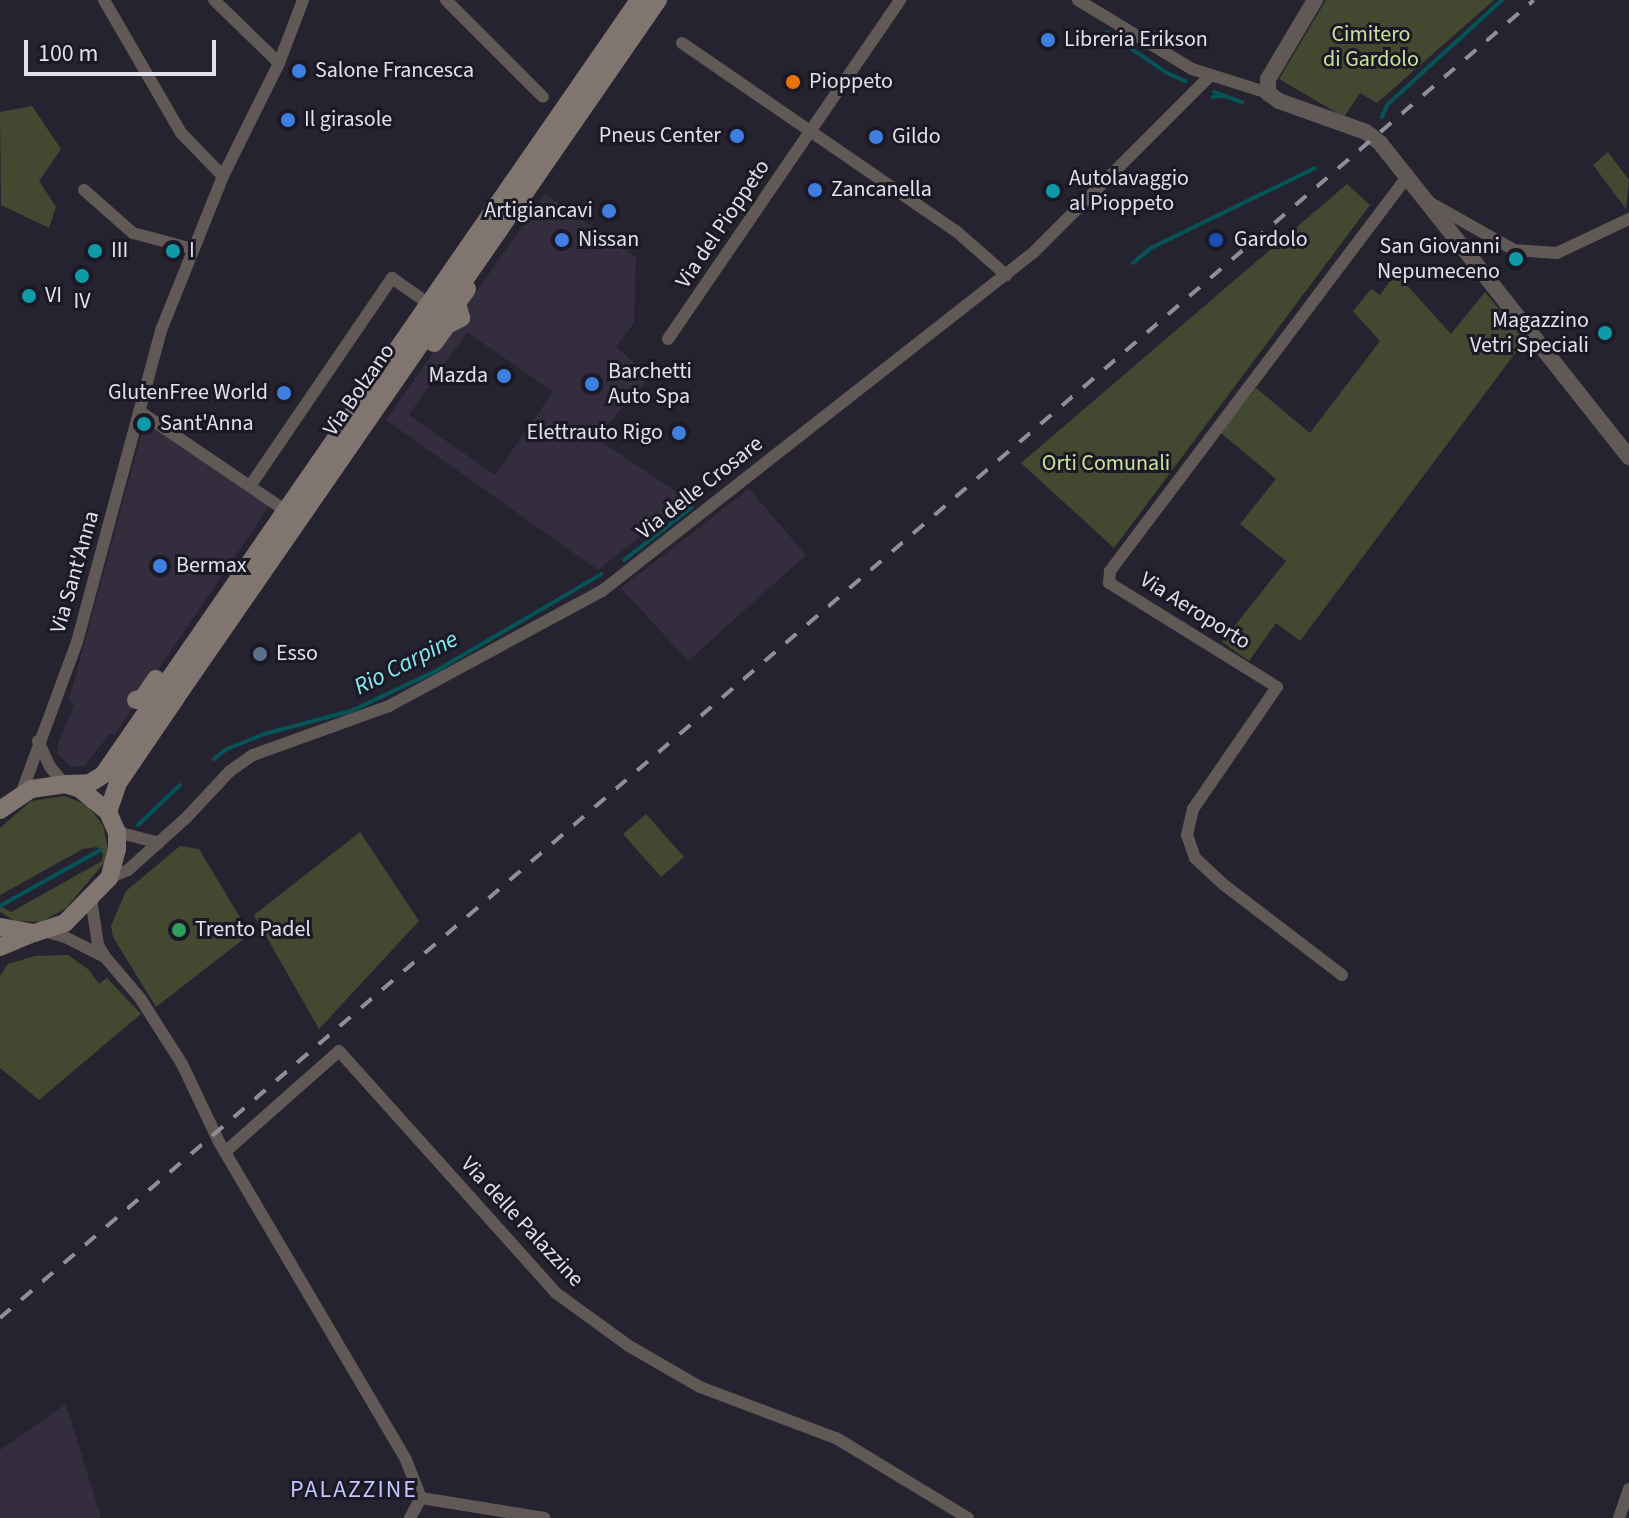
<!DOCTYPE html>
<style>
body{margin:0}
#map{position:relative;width:1629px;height:1518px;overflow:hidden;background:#262330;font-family:"Source Sans 3",sans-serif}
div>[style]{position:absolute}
.commercial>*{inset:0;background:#332d3d}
.green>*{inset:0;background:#424930}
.stream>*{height:4px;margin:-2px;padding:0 2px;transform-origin:2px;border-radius:2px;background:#045458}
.minor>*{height:12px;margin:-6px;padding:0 6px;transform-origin:6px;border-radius:6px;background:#605955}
.tertiary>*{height:16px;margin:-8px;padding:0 8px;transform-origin:8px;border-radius:8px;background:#605955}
.secondary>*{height:18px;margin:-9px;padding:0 9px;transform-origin:9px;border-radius:9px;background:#81766f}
.rail>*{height:4px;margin-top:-2px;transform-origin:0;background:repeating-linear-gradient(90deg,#908e99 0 14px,transparent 0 28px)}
.dots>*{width:22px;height:22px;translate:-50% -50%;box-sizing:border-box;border:4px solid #1c1926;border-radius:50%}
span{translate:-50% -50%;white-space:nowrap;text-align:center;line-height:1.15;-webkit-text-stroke:6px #1c1926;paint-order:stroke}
.park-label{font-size:22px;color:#cce299}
.poi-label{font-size:22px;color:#e2e0e9}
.left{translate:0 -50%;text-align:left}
.right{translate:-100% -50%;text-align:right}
.street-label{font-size:22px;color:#e2e0e9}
.water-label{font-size:24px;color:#84edf2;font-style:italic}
.neighbourhood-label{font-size:24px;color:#c4c5ff;letter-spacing:2px}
.scale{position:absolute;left:24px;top:40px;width:192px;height:36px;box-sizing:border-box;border:4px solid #e2e0e9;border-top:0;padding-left:10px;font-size:24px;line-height:28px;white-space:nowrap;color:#e2e0e9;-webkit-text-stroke:6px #1c1926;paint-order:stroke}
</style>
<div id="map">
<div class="commercial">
<div style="clip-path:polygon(evenodd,545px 194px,636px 257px,634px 323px,616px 347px,650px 376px,596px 438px,687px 499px,598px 570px,386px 420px,545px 194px,467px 332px,553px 392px,495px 475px,409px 415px,467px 332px)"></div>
<div style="clip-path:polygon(145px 421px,269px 506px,114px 735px,110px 733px,85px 766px,71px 767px,58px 754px,57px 745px,74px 706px,69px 700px)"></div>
<div style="clip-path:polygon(749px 489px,806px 555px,688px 661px,621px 588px)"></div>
<div style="clip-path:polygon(66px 1404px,101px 1518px,0 1518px,0 1450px)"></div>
</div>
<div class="green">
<div style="clip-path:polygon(1326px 0,1494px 0,1377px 103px,1360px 93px,1344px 117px,1279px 79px)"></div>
<div style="clip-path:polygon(32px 106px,61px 149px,39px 181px,56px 207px,49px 228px,1px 205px,0 112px)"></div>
<div style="clip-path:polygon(1608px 152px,1629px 180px,1626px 209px,1593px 165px)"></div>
<div style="clip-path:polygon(1347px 184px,1370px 205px,1114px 548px,1021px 463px)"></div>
<div style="clip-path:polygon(1396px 273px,1451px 334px,1485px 292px,1525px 340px,1300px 641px,1276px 623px,1249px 661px,1222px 642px,1286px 561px,1240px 524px,1276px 479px,1221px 433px,1256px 388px,1310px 433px,1380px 341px,1353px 311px,1371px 289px,1380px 295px)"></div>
<div style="clip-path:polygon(65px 796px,87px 805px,103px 825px,108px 849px,104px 863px,66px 908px,41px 922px,15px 921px,0 912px,0 906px,11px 912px,102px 861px,103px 854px,97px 847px,83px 849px,0 895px,0 828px,31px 801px)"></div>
<div style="clip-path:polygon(646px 814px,684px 857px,661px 877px,623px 834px)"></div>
<div style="clip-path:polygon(360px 832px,419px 921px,319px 1029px,254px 915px)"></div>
<div style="clip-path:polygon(180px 846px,199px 849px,250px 934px,156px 1007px,113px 937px,111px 926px,126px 891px)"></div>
<div style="clip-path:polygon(68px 955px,89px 970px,99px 984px,107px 978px,141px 1014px,39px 1100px,0 1068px,0 976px,8px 964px,35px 956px)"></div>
</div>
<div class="stream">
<div style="left:1107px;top:32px;width:73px;rotate:34.3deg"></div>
<div style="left:1167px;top:73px;width:20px;rotate:24deg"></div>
<div style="left:1214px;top:92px;width:30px;rotate:20deg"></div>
<div style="left:1213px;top:97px;width:11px;rotate:-5deg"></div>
<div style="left:1382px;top:117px;width:13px;rotate:-67deg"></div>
<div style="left:1387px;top:105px;width:156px;rotate:-42.4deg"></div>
<div style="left:1133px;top:263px;width:23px;rotate:-40deg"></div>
<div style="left:1151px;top:248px;width:182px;rotate:-26deg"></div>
<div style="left:624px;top:560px;width:86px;rotate:-37.9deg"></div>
<div style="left:214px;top:759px;width:16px;rotate:-38deg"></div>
<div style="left:227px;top:749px;width:40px;rotate:-22deg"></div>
<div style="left:264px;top:734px;width:90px;rotate:-14.8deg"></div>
<div style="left:351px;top:711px;width:92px;rotate:-25.2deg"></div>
<div style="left:434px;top:672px;width:194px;rotate:-30.3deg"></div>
<div style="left:138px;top:825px;width:58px;rotate:-43.6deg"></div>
<div style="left:0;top:906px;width:115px;rotate:-29.2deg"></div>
</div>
<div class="minor">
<div style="left:104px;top:0;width:154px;rotate:59.9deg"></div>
<div style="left:181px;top:133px;width:60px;rotate:45.7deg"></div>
<div style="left:214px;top:0;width:91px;rotate:44.1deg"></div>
<div style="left:446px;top:0;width:137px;rotate:45deg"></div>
<div style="left:1078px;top:0;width:133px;rotate:31.2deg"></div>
<div style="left:1192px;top:69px;width:80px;rotate:17.5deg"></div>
<div style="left:682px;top:43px;width:332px;rotate:34.5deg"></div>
<div style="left:956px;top:231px;width:67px;rotate:41.3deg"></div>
<div style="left:84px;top:190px;width:65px;rotate:41.3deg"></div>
<div style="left:133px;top:233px;width:62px;rotate:14.9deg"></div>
<div style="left:1427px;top:201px;width:100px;rotate:29.4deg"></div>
<div style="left:1514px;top:250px;width:43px;rotate:4deg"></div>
<div style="left:1557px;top:253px;width:80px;rotate:-25.3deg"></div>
<div style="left:668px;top:339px;width:411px;rotate:-55.6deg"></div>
<div style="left:139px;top:411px;width:178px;rotate:34.2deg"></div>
<div style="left:250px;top:486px;width:252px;rotate:-55.7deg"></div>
<div style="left:392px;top:278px;width:45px;rotate:35.1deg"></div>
<div style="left:38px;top:741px;width:29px;rotate:65deg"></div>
<div style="left:50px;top:767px;width:23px;rotate:49deg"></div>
<div style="left:21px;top:794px;width:162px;rotate:-69.8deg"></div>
<div style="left:77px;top:642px;width:325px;rotate:-74.9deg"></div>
<div style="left:162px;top:328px;width:164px;rotate:-68.1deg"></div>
<div style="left:223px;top:176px;width:126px;rotate:-63.6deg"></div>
<div style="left:279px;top:63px;width:67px;rotate:-69.1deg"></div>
<div style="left:117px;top:832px;width:43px;rotate:14.7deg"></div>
<div style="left:109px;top:878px;width:21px;rotate:-23deg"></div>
<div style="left:128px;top:870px;width:78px;rotate:-41.9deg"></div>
<div style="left:186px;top:818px;width:64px;rotate:-46.9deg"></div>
<div style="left:230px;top:771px;width:28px;rotate:-35deg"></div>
<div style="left:253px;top:755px;width:145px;rotate:-19.8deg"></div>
<div style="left:389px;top:706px;width:242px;rotate:-28.4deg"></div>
<div style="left:602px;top:591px;width:549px;rotate:-38.12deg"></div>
<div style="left:1034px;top:252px;width:247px;rotate:-45deg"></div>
<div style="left:91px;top:899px;width:47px;rotate:81.3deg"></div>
<div style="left:98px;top:945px;width:14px;rotate:60deg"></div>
<div style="left:105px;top:957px;width:54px;rotate:49.5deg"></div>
<div style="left:140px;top:998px;width:78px;rotate:57.5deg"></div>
<div style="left:182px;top:1064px;width:86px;rotate:64.6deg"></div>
<div style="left:219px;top:1142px;width:369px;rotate:59.5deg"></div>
<div style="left:406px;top:1460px;width:41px;rotate:68.5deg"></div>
<div style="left:421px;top:1498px;width:23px;rotate:119deg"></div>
<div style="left:44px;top:931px;width:22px;rotate:16deg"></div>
<div style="left:65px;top:937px;width:42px;rotate:26.6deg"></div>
<div style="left:1342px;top:975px;width:150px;rotate:-142.6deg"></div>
<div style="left:1223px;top:884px;width:38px;rotate:-137deg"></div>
<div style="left:1195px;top:858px;width:24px;rotate:-109deg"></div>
<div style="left:1187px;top:835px;width:27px;rotate:-77deg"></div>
<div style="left:1193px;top:809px;width:148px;rotate:-55.5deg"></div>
<div style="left:1277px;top:687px;width:198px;rotate:-148.2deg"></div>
<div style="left:1109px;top:583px;width:12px;rotate:-85deg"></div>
<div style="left:1110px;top:571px;width:493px;rotate:-53deg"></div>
<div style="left:225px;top:1152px;width:152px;rotate:-41.5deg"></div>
<div style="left:339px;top:1051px;width:325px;rotate:48.1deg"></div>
<div style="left:556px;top:1293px;width:90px;rotate:36deg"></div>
<div style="left:629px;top:1346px;width:82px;rotate:30deg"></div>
<div style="left:700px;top:1387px;width:145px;rotate:20.6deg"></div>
<div style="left:836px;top:1438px;width:154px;rotate:31.2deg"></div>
<div style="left:421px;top:1498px;width:125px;rotate:9.2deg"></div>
<div style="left:1619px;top:1518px;width:31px;rotate:-71deg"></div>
</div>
<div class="tertiary">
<div style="left:1315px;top:0;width:92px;rotate:120.7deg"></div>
<div style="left:1268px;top:79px;width:14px;rotate:90deg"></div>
<div style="left:1268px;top:93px;width:14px;rotate:36deg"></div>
<div style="left:1279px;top:101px;width:92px;rotate:19.6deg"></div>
<div style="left:1366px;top:132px;width:18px;rotate:38deg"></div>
<div style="left:1380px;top:143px;width:401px;rotate:51.6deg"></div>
</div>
<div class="secondary">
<div style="left:434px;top:343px;width:22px;rotate:-54deg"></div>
<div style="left:447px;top:325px;width:16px;rotate:-27deg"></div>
<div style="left:461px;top:318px;width:16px;rotate:-105deg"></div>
<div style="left:457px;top:303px;width:17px;rotate:-54deg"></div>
<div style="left:136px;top:700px;width:7px;rotate:-16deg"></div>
<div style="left:143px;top:698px;width:23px;rotate:-56deg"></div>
<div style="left:65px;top:784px;width:25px;rotate:-2deg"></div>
<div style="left:90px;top:783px;width:15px;rotate:-32deg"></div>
<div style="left:103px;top:775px;width:942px;rotate:-55.33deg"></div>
<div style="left:0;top:810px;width:37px;rotate:-34deg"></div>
<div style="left:31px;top:789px;width:34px;rotate:-8deg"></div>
<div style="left:65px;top:784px;width:16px;rotate:18deg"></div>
<div style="left:80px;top:789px;width:36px;rotate:39deg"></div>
<div style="left:108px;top:812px;width:22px;rotate:66deg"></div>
<div style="left:117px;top:832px;width:17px;rotate:90deg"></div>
<div style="left:117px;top:849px;width:30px;rotate:105deg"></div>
<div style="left:109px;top:878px;width:63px;rotate:134.4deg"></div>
<div style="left:65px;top:923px;width:33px;rotate:162deg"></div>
<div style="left:34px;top:933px;width:35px;rotate:-170deg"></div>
<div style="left:108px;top:812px;width:31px;rotate:-71deg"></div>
<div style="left:118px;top:783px;width:102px;rotate:-55.8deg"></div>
<div style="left:175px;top:699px;width:850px;rotate:-55.36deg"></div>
<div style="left:0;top:947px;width:33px;rotate:-23deg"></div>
</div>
<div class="rail">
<div style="left:0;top:1318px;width:2022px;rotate:-40.67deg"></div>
</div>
<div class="dots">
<div style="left:1048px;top:40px;background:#3f7fe0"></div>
<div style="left:299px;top:71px;background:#3f7fe0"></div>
<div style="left:793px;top:82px;background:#e8710a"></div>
<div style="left:288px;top:120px;background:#3f7fe0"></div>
<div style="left:737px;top:136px;background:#3f7fe0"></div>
<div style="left:876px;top:137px;background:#3f7fe0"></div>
<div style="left:815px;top:190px;background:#3f7fe0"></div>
<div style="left:1053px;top:191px;background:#0f9aa8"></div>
<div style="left:609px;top:211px;background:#3f7fe0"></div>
<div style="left:562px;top:240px;background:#3f7fe0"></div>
<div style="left:1216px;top:240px;background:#1a4fb4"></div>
<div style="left:95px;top:251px;background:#0f9aa8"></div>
<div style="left:173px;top:251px;background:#0f9aa8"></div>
<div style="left:1516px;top:259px;background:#0f9aa8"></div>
<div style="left:82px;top:276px;background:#0f9aa8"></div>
<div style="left:29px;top:296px;background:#0f9aa8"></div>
<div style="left:1605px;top:333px;background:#0f9aa8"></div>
<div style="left:504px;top:376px;background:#3f7fe0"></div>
<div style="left:592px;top:384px;background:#3f7fe0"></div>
<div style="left:284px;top:393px;background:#3f7fe0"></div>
<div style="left:144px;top:424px;background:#0f9aa8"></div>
<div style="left:679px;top:433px;background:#3f7fe0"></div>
<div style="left:160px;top:566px;background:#3f7fe0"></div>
<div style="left:260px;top:654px;background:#5c6f8a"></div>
<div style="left:179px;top:930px;background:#2e9e5b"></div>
</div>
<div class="park-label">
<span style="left:1371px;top:47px">Cimitero<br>di Gardolo</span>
<span style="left:1106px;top:464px">Orti Comunali</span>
</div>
<div class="poi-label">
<span class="left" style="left:1064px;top:40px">Libreria Erikson</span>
<span class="left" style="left:315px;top:71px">Salone Francesca</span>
<span class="left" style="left:809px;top:82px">Pioppeto</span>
<span class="left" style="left:304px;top:120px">Il girasole</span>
<span class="right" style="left:721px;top:136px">Pneus Center</span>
<span class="left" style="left:892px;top:137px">Gildo</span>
<span class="left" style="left:1069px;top:191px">Autolavaggio<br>al Pioppeto</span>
<span class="left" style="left:831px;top:190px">Zancanella</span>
<span class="right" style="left:593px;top:211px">Artigiancavi</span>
<span class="left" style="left:578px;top:240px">Nissan</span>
<span class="left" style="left:1234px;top:240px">Gardolo</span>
<span class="right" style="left:1500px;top:259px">San Giovanni<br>Nepumeceno</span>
<span class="left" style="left:111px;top:251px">III</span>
<span class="left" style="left:189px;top:251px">I</span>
<span class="left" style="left:45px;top:296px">VI</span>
<span style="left:82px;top:302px">IV</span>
<span class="right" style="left:1589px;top:333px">Magazzino<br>Vetri Speciali</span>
<span class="left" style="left:608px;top:384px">Barchetti<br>Auto Spa</span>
<span class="right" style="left:488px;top:376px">Mazda</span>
<span class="right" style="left:268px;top:393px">GlutenFree World</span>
<span class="left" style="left:160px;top:424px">Sant'Anna</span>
<span class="right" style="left:663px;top:433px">Elettrauto Rigo</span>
<span class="left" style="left:176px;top:566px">Bermax</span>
<span class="left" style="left:276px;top:654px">Esso</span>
<span class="left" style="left:195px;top:930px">Trento Padel</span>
</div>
<div class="street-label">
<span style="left:723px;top:224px;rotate:-56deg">Via del Pioppeto</span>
<span style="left:359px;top:390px;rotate:-55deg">Via Bolzano</span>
<span style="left:700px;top:488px;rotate:-38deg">Via delle Crosare</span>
<span style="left:75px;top:572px;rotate:-74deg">Via Sant'Anna</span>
<span style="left:1195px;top:611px;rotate:32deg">Via Aeroporto</span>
<span style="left:522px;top:1222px;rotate:47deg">Via delle Palazzine</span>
</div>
<div class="water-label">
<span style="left:406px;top:663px;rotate:-27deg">Rio Carpine</span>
</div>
<div class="neighbourhood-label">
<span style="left:354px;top:1490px">PALAZZINE</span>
</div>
<div class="scale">100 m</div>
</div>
